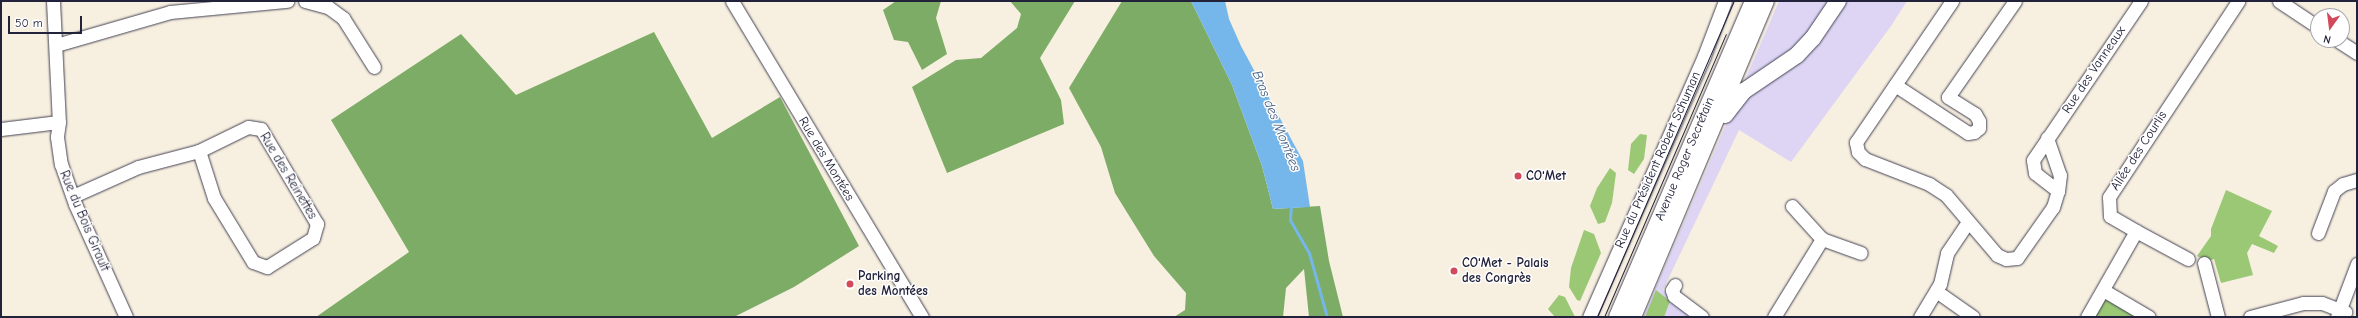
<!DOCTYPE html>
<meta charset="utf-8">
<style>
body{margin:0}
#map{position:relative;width:2358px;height:318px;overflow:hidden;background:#f7efdf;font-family:"Comic Neue",sans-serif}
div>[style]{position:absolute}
.built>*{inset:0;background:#ded5f5}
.green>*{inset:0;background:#9bc875}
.forest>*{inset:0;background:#7cac66}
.water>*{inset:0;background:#76b7eb}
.stream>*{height:3px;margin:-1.5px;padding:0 1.5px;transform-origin:1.5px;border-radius:1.5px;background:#76b7eb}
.roads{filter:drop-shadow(0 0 1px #424154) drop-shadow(0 0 1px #424154)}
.minor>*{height:13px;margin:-6.5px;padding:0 6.5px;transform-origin:6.5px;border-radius:6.5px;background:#fff}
.major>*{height:16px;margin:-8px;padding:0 8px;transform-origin:8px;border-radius:8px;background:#fff}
.tram>*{height:1px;margin:-0.5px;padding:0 0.5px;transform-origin:0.5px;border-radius:0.5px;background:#22223b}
.dots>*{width:11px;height:11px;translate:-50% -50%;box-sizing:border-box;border:2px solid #fff;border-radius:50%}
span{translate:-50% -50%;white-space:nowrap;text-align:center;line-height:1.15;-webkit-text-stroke:3px #fff;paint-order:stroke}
.street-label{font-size:13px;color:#22223b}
.poi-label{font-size:13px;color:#22223b;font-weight:700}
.left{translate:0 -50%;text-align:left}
.water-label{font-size:14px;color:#445e81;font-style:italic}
.frame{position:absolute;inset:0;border:2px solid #22223b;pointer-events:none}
.north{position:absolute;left:2310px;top:8px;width:40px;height:40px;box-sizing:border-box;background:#fff;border:1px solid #a7a7b1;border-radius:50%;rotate:194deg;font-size:11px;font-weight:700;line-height:16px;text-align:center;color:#22223b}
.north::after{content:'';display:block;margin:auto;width:14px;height:18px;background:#d1495b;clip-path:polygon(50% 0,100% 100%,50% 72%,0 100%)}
.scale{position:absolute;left:8px;top:16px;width:74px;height:18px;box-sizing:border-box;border:2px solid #22223b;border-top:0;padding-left:5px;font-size:12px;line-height:14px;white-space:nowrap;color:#22223b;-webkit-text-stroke:3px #fff;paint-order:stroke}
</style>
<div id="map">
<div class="built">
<div style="clip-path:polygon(1779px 1px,1907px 1px,1891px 26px,1791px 162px,1739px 130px,1663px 290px,1698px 317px,1643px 317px)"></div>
</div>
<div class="green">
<div style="clip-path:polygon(1640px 134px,1647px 135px,1644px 159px,1634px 174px,1628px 170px,1631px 144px)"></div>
<div style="clip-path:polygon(1610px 168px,1616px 173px,1612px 203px,1605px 222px,1598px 224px,1590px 206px,1597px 188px)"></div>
<div style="clip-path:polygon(2226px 190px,2272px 211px,2259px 236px,2278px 246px,2274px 253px,2252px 244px,2247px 253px,2253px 275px,2221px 283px,2214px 259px,2208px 261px,2197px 256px,2211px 236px,2211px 229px)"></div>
<div style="clip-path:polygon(1584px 230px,1594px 234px,1601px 253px,1580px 301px,1577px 300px,1569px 287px,1571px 268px)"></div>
<div style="clip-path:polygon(1656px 290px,1670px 301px,1664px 317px,1645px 317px)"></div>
<div style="clip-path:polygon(1559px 295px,1565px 297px,1575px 317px,1555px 317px,1548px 309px)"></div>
<div style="clip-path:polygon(2106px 296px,2140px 317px,2093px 317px)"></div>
</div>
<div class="forest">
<div style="clip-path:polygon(896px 1px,941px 1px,936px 18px,947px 54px,922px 70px,908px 42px,894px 40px,883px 10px)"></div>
<div style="clip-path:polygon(1010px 1px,1075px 1px,1040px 58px,1061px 100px,1064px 124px,947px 173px,912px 87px,956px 60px,981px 58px,1017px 28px,1021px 14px)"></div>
<div style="clip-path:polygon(1122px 1px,1191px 1px,1232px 85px,1262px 166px,1273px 209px,1320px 206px,1329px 261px,1343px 317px,1309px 317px,1304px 269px,1286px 288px,1283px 317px,1174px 317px,1185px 310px,1186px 293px,1154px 256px,1115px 193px,1101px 147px,1069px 88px)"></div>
<div style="clip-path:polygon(654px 32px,712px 138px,780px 97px,859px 246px,794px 287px,734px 317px,316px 317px,409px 252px,331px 120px,461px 34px,516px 95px)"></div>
</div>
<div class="water">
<div style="clip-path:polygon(1191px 1px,1225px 1px,1229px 19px,1241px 46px,1303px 161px,1310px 207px,1273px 209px,1262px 166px,1232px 85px)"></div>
</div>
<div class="stream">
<div style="left:1291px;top:205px;width:15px;rotate:94deg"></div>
<div style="left:1290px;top:220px;width:38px;rotate:60deg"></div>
<div style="left:1309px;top:253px;width:66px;rotate:74.3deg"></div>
</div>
<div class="roads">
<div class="minor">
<div style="left:53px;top:1px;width:121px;rotate:87.2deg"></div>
<div style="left:59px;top:122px;width:15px;rotate:98deg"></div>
<div style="left:57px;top:137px;width:27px;rotate:82deg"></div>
<div style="left:61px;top:164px;width:42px;rotate:70.7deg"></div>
<div style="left:75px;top:204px;width:124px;rotate:65.7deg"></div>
<div style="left:305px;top:1px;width:24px;rotate:15deg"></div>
<div style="left:328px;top:7px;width:19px;rotate:36deg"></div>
<div style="left:343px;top:18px;width:58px;rotate:57.7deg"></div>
<div style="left:732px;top:1px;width:369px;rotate:59deg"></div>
<div style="left:1952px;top:1px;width:171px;rotate:124.2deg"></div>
<div style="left:1856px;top:142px;width:10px;rotate:79deg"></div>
<div style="left:1858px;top:152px;width:10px;rotate:45deg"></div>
<div style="left:1865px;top:159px;width:69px;rotate:21.3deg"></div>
<div style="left:1929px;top:184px;width:20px;rotate:33deg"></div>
<div style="left:1946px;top:195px;width:79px;rotate:49.6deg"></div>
<div style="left:1997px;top:255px;width:10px;rotate:24deg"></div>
<div style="left:2006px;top:259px;width:11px;rotate:-5deg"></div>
<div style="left:2017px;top:258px;width:62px;rotate:-54.8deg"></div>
<div style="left:2053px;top:207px;width:17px;rotate:-73deg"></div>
<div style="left:2058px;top:191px;width:29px;rotate:-142deg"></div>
<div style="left:2035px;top:173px;width:13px;rotate:-99deg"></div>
<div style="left:2033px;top:160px;width:192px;rotate:-55.8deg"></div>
<div style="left:2279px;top:1px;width:47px;rotate:33.7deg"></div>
<div style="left:2337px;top:40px;width:24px;rotate:33deg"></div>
<div style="left:56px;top:45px;width:119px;rotate:-16.1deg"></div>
<div style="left:170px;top:12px;width:118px;rotate:-5.4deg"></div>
<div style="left:1895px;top:85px;width:87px;rotate:33.3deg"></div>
<div style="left:1968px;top:133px;width:6px;rotate:-9deg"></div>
<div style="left:1974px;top:132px;width:6px;rotate:-39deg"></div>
<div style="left:1979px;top:128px;width:7px;rotate:-90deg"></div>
<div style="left:1979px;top:121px;width:8px;rotate:-120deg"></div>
<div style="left:1975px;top:114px;width:32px;rotate:-148deg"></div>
<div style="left:1948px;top:97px;width:117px;rotate:-55.1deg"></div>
<div style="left:1px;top:129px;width:58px;rotate:-6.9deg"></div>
<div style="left:2047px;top:138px;width:39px;rotate:71deg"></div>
<div style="left:2060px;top:175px;width:16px;rotate:97deg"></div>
<div style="left:73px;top:196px;width:71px;rotate:-24deg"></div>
<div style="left:138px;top:167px;width:63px;rotate:-14.7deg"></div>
<div style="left:199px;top:151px;width:49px;rotate:72.3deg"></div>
<div style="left:214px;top:198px;width:75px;rotate:58.6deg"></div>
<div style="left:253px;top:262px;width:15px;rotate:20deg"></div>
<div style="left:267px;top:267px;width:54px;rotate:-32.2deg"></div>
<div style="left:313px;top:238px;width:15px;rotate:-74deg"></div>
<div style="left:317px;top:224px;width:110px;rotate:-120.5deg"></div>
<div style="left:261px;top:129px;width:13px;rotate:-171deg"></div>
<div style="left:248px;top:127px;width:55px;rotate:153.9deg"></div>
<div style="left:1792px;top:206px;width:45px;rotate:47.7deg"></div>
<div style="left:1822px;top:239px;width:41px;rotate:19.7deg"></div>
<div style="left:2136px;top:231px;width:59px;rotate:28.3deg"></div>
<div style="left:2318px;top:233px;width:45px;rotate:-69.1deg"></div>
<div style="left:2334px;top:191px;width:11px;rotate:-38deg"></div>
<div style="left:2343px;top:184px;width:15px;rotate:-16deg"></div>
<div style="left:2204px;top:263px;width:56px;rotate:75.5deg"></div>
<div style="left:1675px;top:285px;width:6px;rotate:121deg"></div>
<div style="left:1672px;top:290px;width:6px;rotate:72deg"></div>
<div style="left:1674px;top:296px;width:35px;rotate:37deg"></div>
<div style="left:2103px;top:290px;width:53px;rotate:30.4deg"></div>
<div style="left:1936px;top:291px;width:45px;rotate:35.1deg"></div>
<div style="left:1589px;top:317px;width:285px;rotate:-66.2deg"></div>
<div style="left:1704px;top:56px;width:59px;rotate:-69.1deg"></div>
<div style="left:1774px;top:317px;width:92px;rotate:-58.4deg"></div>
<div style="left:1920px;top:317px;width:39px;rotate:-59deg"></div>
<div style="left:1940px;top:284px;width:32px;rotate:-77deg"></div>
<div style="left:1947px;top:253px;width:37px;rotate:-56deg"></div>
<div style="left:2087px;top:317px;width:99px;rotate:-60.3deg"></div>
<div style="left:2136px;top:231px;width:30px;rotate:-150deg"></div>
<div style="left:2110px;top:216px;width:19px;rotate:-93deg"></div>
<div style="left:2109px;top:197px;width:235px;rotate:-56.6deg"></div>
<div style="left:2250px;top:317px;width:55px;rotate:-14.8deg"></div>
<div style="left:2303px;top:303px;width:19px"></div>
<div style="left:2322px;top:303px;width:25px;rotate:21deg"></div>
<div style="left:2337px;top:317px;width:57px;rotate:-69.3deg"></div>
</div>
<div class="major">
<div style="left:1725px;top:115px;width:31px;rotate:-52deg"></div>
<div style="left:1744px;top:91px;width:64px;rotate:-34.2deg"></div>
<div style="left:1797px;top:55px;width:23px;rotate:-47deg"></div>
<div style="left:1813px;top:38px;width:45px;rotate:-56deg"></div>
<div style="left:1617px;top:317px;width:344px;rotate:-66.7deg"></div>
<div style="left:1633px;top:317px;width:343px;rotate:-67.2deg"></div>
</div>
</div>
<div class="tram">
<div style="left:1597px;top:317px;width:344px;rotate:-66.6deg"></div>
<div style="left:1604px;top:317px;width:308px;rotate:-66.7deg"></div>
</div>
<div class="dots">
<div style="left:1518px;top:176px;background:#d1495b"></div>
<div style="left:1454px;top:271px;background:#d1495b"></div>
<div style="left:850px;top:284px;background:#d1495b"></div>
</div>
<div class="street-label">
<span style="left:2094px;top:70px;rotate:-56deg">Rue des Vanneaux</span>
<span style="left:2139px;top:151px;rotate:-57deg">Allée des Courlis</span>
<span style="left:826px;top:159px;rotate:59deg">Rue des Montées</span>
<span style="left:1685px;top:159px;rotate:-67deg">Avenue Roger Secrétain</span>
<span style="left:1658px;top:160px;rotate:-66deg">Rue du Président Robert Schuman</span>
<span style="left:288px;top:176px;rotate:59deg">Rue des Reinettes</span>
<span style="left:84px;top:221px;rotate:67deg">Rue du Bois Girault</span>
</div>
<div class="poi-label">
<span class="left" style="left:1526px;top:176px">CO'Met</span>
<span class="left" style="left:1462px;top:271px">CO'Met - Palais<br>des Congrès</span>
<span class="left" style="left:858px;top:284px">Parking<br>des Montées</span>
</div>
<div class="water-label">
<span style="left:1276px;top:121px;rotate:68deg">Bras des Montées</span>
</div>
<div class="frame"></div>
<div class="north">N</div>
<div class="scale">50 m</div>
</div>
